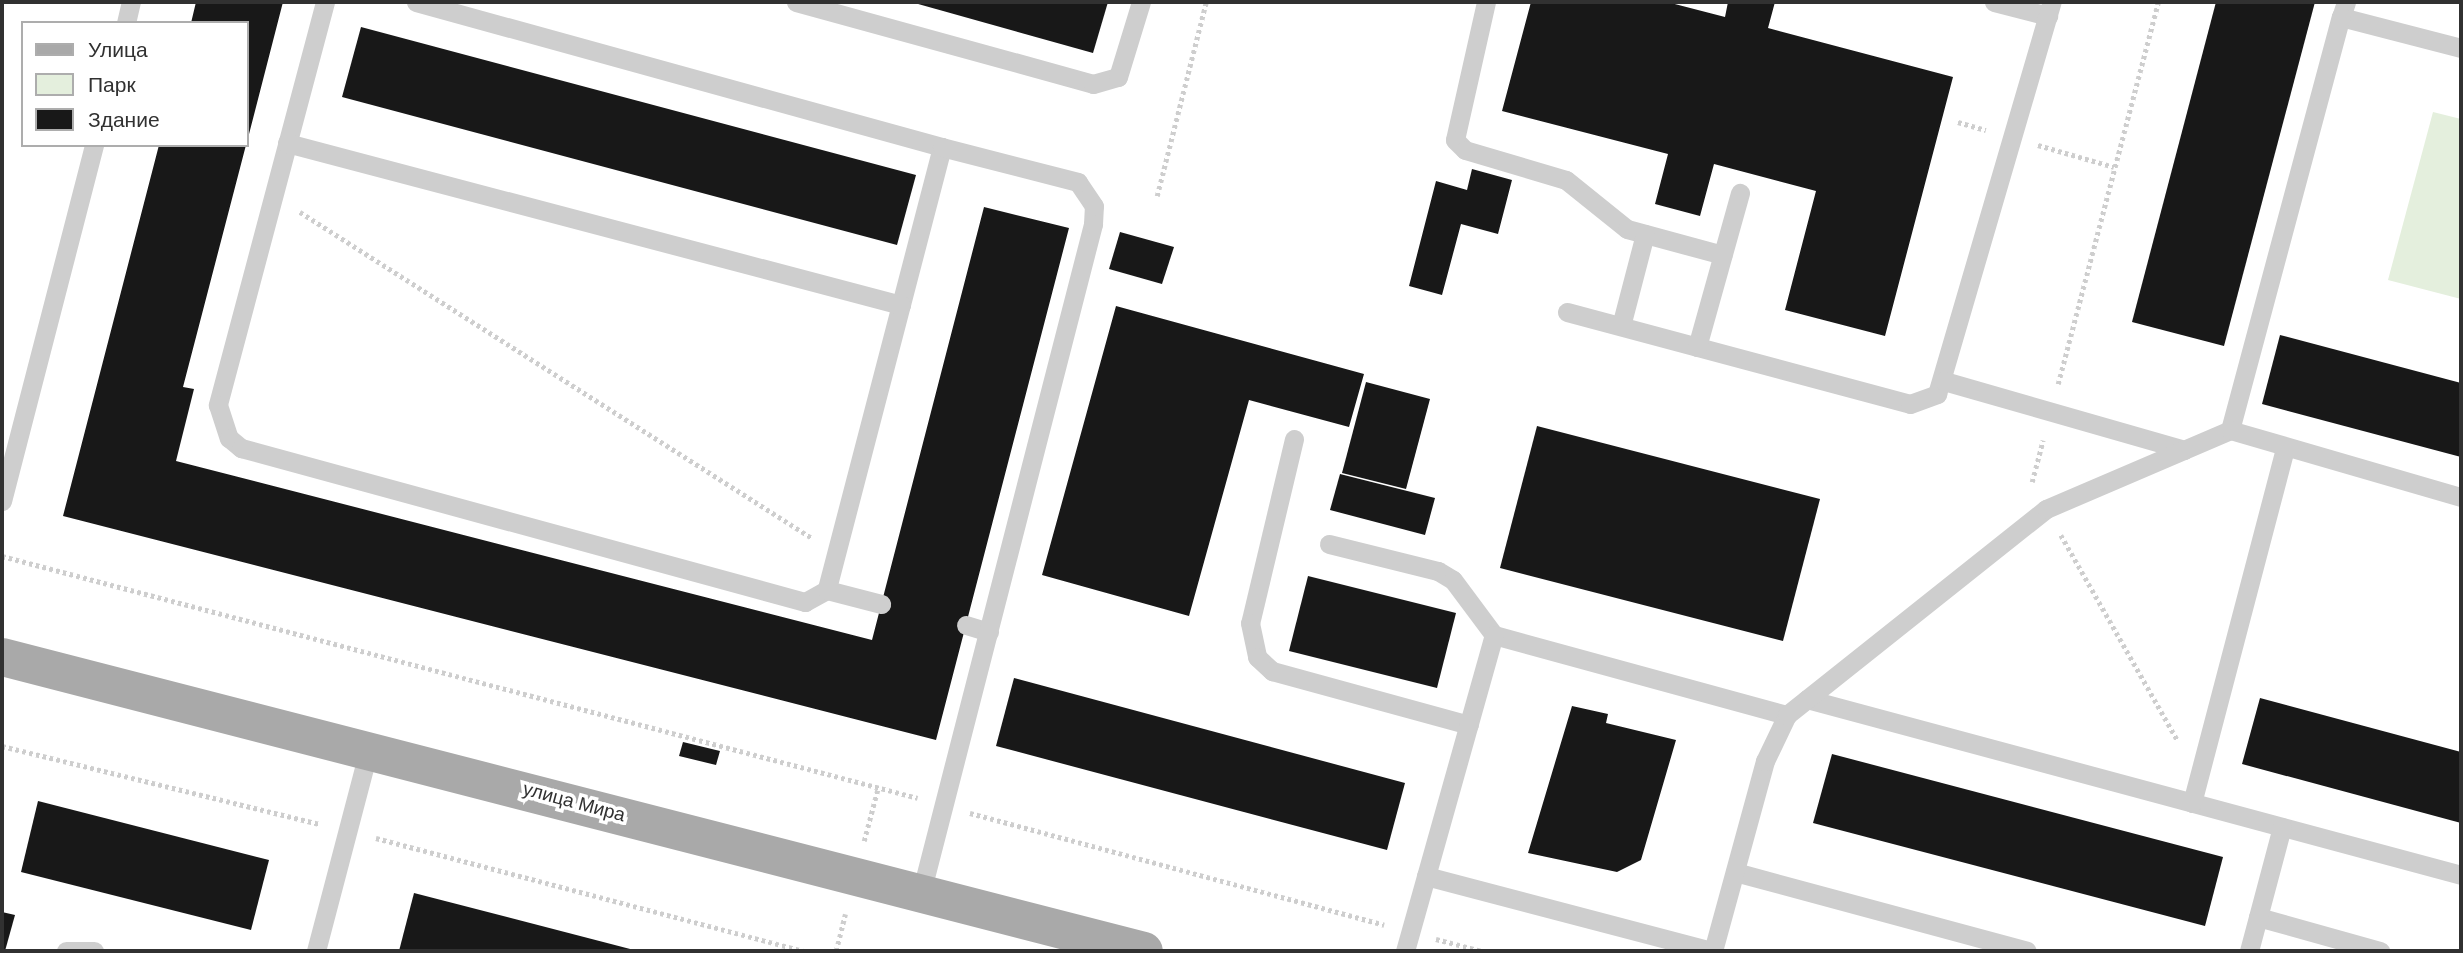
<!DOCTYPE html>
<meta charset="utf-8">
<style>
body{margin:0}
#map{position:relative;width:2463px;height:953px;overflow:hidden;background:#fff;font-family:Arial,sans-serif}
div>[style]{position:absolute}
.green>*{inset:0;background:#e4efdd}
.building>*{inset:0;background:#181818}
.path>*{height:4.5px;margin-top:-2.25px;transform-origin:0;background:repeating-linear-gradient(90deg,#cecece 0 3.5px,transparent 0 7px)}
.service>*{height:19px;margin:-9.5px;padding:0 9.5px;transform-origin:9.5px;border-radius:9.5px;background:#cecece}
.primary>*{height:38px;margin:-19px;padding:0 19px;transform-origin:19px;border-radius:19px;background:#a9a9a9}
span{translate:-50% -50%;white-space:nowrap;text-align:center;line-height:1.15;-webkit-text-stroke:7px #fff;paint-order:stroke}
.street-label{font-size:19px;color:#313131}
.frame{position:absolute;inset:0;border:4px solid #313131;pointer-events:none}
.legend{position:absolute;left:21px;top:21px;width:228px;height:126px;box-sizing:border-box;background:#fff;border:2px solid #adadad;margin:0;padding:9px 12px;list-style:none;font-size:21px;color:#313131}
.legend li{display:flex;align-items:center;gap:14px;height:35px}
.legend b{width:35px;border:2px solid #adadad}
</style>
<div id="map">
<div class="green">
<div style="clip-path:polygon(2433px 112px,2461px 119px,2461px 299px,2388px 280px)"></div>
</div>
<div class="building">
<div style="clip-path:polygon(196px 2px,283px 2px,248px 138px,247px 23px,191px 23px)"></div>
<div style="clip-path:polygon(911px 2px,1108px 2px,1093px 53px)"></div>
<div style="clip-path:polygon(1531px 2px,1667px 2px,1725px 17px,1728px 2px,1775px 2px,1768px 28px,1953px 77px,1885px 336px,1785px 310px,1816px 191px,1714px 164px,1700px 216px,1655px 204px,1668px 154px,1502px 111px)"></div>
<div style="clip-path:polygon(2216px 2px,2315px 2px,2224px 346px,2132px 322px)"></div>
<div style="clip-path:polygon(361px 27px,916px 175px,897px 245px,342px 97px)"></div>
<div style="clip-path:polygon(159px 145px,246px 145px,183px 387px,194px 389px,176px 461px,872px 640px,984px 207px,1069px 228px,936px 740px,63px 516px)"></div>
<div style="clip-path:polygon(1472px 169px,1512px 180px,1498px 234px,1461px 224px,1442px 295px,1409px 286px,1436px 181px,1467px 190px)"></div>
<div style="clip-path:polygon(1120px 232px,1174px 247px,1162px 284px,1109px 269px)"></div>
<div style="clip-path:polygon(1116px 306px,1364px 374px,1349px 427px,1249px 400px,1189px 616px,1042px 575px)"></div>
<div style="clip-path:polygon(2280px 335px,2461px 383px,2461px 457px,2262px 404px)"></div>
<div style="clip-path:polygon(1366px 382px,1430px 399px,1406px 489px,1342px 473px)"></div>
<div style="clip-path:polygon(1537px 426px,1820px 499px,1783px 641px,1500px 568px)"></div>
<div style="clip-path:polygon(1340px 474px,1435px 498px,1425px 535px,1330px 510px)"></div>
<div style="clip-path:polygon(1308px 576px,1456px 613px,1437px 688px,1289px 651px)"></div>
<div style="clip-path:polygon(1014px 678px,1405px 783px,1387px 850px,996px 746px)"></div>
<div style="clip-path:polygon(2260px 698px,2461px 752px,2461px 823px,2242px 764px)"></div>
<div style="clip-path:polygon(1572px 706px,1608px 714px,1606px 723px,1676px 740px,1641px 860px,1617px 872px,1528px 853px)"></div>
<div style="clip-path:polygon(683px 742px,720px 751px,716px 765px,679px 756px)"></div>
<div style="clip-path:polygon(1832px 754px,2223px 857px,2205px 926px,1813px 823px)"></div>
<div style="clip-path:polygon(38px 801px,269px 860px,251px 930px,21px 872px)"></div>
<div style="clip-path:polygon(414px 893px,634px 950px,634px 951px,399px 951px)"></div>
<div style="clip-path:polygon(2px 912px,15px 915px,5px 951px,2px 951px)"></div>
</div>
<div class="path">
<div style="left:1958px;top:122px;width:29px;rotate:16deg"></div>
<div style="left:2038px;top:145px;width:79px;rotate:16.1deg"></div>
<div style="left:1157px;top:196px;width:200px;rotate:-75.8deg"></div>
<div style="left:300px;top:212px;width:607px;rotate:32.49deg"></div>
<div style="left:2058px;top:384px;width:395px;rotate:-75.3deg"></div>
<div style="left:2032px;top:482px;width:43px;rotate:-75.3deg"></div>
<div style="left:2061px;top:535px;width:237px;rotate:60.4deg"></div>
<div style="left:2px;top:556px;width:947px;rotate:14.8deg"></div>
<div style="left:2px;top:746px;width:327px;rotate:13.8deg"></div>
<div style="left:970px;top:813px;width:429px;rotate:15.1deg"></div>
<div style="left:376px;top:838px;width:444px;rotate:14.8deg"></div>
<div style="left:864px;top:841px;width:55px;rotate:-75.2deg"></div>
<div style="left:1436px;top:939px;width:48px;rotate:14.6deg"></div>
<div style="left:836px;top:951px;width:38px;rotate:-76deg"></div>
</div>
<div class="service">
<div style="left:325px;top:2px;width:417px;rotate:104.9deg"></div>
<div style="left:218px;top:405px;width:35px;rotate:72deg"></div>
<div style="left:229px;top:438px;width:16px;rotate:40deg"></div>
<div style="left:241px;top:448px;width:585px;rotate:15.27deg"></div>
<div style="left:805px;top:602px;width:25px;rotate:-29deg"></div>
<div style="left:827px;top:590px;width:56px;rotate:14.5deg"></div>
<div style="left:416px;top:2px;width:546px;rotate:15.41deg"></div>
<div style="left:942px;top:147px;width:458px;rotate:104.6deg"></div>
<div style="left:796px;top:2px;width:308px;rotate:15.4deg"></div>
<div style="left:1093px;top:84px;width:26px;rotate:-16deg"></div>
<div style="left:1118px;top:77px;width:78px;rotate:-73deg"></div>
<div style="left:1486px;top:2px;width:141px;rotate:102.7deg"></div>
<div style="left:1455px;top:140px;width:14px;rotate:45deg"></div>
<div style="left:1465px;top:150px;width:105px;rotate:16.5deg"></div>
<div style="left:1566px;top:180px;width:78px;rotate:38.8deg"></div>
<div style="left:1627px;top:229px;width:99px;rotate:15.2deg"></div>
<div style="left:1994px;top:2px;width:56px;rotate:14.5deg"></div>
<div style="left:2346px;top:2px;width:16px;rotate:108deg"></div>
<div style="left:2341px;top:17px;width:124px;rotate:14.5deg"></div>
<div style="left:126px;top:23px;width:22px;rotate:-77deg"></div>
<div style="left:287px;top:143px;width:635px;rotate:14.78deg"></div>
<div style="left:1567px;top:312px;width:355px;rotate:15deg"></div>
<div style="left:1910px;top:404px;width:29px;rotate:-20deg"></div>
<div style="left:1937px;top:394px;width:409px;rotate:-73.7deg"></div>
<div style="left:1621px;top:326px;width:95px;rotate:-75.4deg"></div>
<div style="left:1697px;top:347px;width:160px;rotate:-74.4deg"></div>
<div style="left:1944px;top:381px;width:250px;rotate:16deg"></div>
<div style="left:2230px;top:430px;width:428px;rotate:-75deg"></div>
<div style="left:1294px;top:439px;width:189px;rotate:103.4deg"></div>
<div style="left:1250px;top:623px;width:35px;rotate:78deg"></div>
<div style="left:1257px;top:657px;width:21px;rotate:43deg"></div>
<div style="left:1272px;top:671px;width:204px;rotate:15.3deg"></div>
<div style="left:2px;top:501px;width:368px;rotate:-75.5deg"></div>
<div style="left:1329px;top:544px;width:112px;rotate:13.9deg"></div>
<div style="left:1438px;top:571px;width:17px;rotate:31deg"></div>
<div style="left:1453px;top:580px;width:69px;rotate:53.3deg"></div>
<div style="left:1494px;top:635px;width:304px;rotate:15.3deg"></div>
<div style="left:966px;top:625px;width:24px;rotate:17deg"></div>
<div style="left:1807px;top:699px;width:677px;rotate:15.06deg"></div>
<div style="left:2192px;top:803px;width:367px;rotate:-75.3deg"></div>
<div style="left:1735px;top:872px;width:302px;rotate:15.1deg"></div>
<div style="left:1426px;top:876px;width:295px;rotate:14.7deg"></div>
<div style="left:921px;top:893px;width:691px;rotate:-75.58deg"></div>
<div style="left:1093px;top:224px;width:18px;rotate:-87deg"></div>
<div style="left:1094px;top:206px;width:29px;rotate:-124deg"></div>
<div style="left:1078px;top:182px;width:140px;rotate:-165.6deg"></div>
<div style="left:2258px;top:917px;width:127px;rotate:15.6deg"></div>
<div style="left:66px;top:951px;width:28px"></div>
<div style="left:316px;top:951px;width:209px;rotate:-75.3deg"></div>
<div style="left:1405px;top:951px;width:328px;rotate:-74.3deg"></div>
<div style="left:1713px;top:951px;width:197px;rotate:-74.7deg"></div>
<div style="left:1765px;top:761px;width:51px;rotate:-64.4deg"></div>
<div style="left:1787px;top:715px;width:331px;rotate:-38.5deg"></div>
<div style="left:2046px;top:509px;width:200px;rotate:-23.2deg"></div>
<div style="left:2230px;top:430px;width:241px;rotate:16.2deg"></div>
<div style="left:2249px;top:951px;width:128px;rotate:-75.1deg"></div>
</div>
<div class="primary">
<div style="left:2px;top:657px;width:1179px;rotate:14.44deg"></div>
</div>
<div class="street-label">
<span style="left:574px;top:802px;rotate:15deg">улица Мира</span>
</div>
<div class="frame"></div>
<ul class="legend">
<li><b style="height:9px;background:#a9a9a9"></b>Улица</li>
<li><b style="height:19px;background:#e4efdd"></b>Парк</li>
<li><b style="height:19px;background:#181818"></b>Здание</li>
</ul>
</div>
